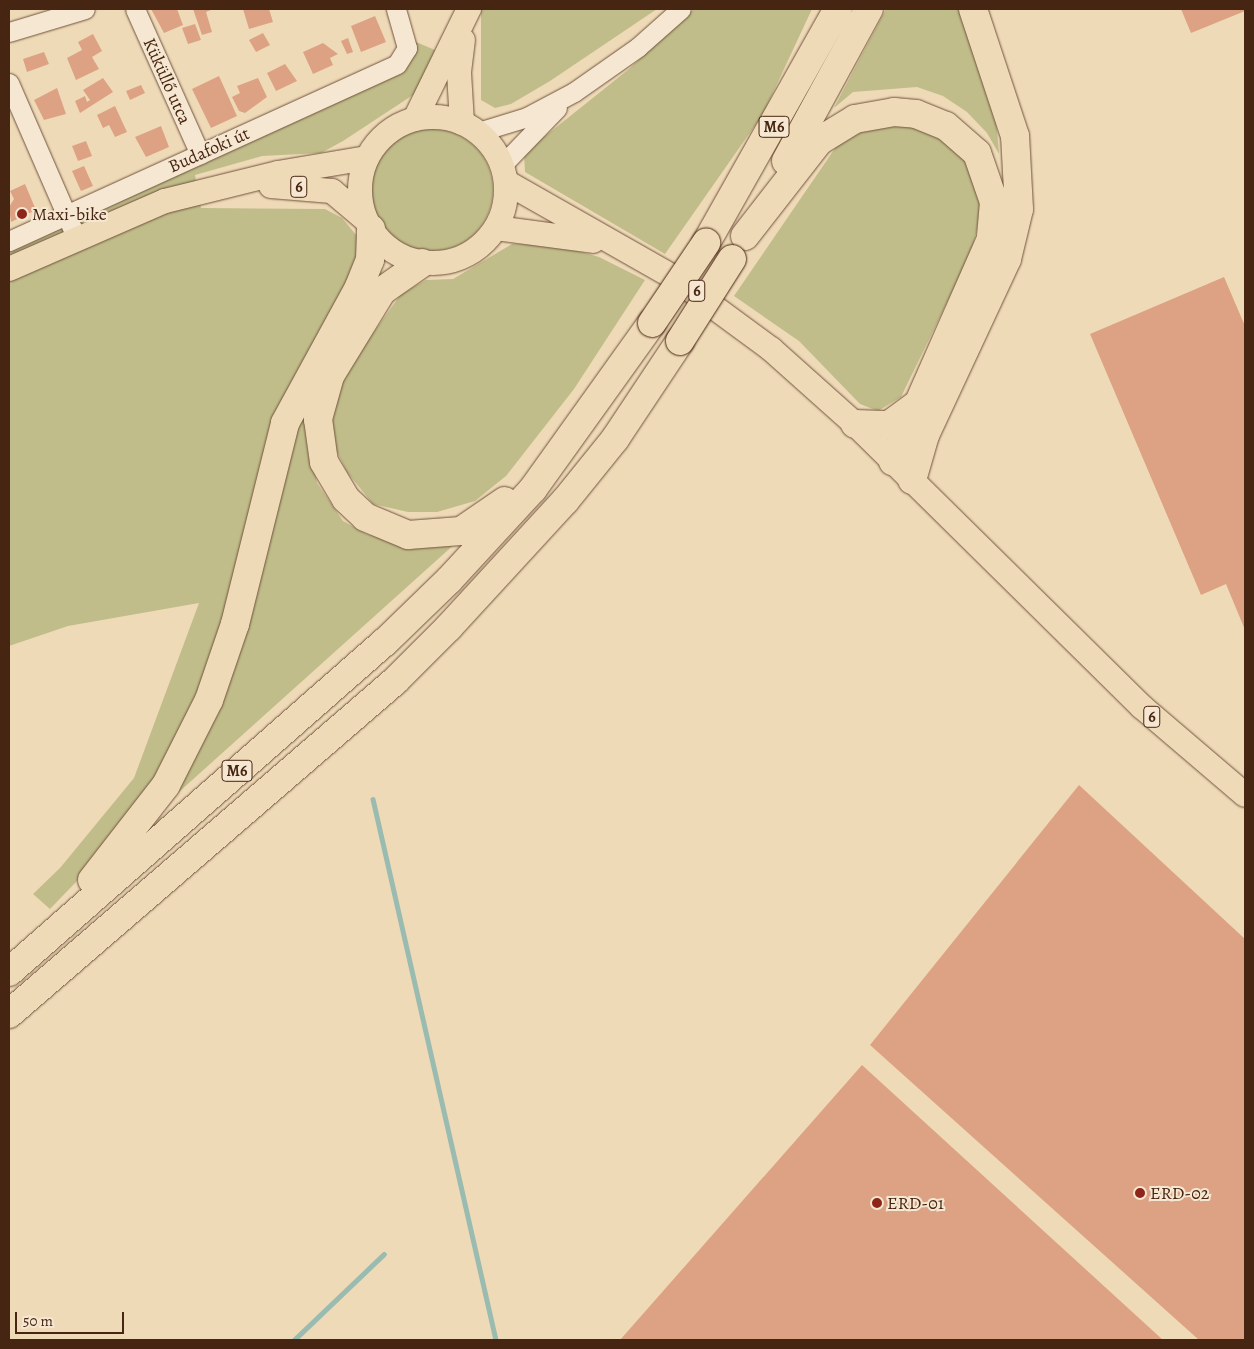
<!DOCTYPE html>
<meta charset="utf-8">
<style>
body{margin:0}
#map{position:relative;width:1254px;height:1349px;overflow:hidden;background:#efdab8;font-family:Alegreya,serif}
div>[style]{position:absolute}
.green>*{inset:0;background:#c0bd8a}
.round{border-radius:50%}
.stream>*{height:4.5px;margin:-2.25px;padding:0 2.25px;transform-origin:2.25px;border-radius:2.25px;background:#9abbb0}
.building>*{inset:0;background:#dda284}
.roads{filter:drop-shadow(0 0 1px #70523c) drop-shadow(0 0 1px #70523c)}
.minor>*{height:19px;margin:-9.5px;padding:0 9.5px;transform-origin:9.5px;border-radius:9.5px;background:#f5e7d1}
.major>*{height:24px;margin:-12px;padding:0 12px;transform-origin:12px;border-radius:12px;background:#efdab8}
.major>.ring{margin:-12px;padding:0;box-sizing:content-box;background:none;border:24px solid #efdab8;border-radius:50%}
.highway>*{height:28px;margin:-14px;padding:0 14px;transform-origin:14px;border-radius:14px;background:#efdab8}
.bridges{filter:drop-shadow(0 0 1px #462512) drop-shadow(0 0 1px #462512)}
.highway-bridge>*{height:28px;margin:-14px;padding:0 14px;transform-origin:14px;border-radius:14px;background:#efdab8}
.dots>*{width:14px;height:14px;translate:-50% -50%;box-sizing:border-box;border:2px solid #f5e7d1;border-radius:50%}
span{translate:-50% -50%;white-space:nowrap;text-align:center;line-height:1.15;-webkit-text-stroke:4px #f5e7d1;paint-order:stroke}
.shield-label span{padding:1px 4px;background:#f5e7d1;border:1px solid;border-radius:4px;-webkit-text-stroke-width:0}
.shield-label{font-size:16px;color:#462512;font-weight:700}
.street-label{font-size:18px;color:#462512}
.poi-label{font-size:18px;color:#462512}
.left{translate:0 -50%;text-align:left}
.frame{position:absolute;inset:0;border:10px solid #462512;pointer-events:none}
.scale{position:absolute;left:15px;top:1312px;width:109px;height:22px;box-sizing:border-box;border:2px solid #462512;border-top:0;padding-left:6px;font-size:15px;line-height:18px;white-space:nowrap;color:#462512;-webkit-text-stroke:4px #f5e7d1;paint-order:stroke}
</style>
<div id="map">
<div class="green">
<div style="clip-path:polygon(481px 9px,657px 9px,550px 81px,511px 104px,495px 108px,481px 100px)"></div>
<div style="clip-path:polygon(694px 9px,812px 9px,763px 114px,665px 254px,525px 172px,524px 153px,629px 69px)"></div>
<div style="clip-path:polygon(886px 9px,960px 9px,996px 118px,999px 154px,987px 133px,967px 112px,943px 96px,917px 87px,853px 92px,834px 108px)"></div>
<div style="clip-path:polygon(416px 42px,442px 53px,416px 93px,343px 141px,321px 153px,262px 156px,195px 175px,201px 208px,325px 209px,342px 218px,357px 236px,362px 254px,256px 513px,185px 735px,101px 856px,50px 909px,33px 894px,60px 868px,134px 778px,199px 603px,68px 626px,9px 646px,9px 247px,406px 65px)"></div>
<div style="clip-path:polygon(904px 119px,959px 149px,977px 178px,982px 210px,971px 253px,901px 397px,878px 411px,860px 404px,799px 341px,734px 296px,840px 141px,875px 122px)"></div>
<div class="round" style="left:371px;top:129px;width:122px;height:122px"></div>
<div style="clip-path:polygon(512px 244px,557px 245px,599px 257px,645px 280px,574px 389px,506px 476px,475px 501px,437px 512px,408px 512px,373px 504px,347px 472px,333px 444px,331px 403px,354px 360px,401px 294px,426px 280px,453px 279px)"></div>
<div style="clip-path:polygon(309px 397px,307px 436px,317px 483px,343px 521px,366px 534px,405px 545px,457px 542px,160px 809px,195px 759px,228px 677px,283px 471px)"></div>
</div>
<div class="stream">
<div style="left:373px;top:799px;width:555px;rotate:77.19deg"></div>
<div style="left:294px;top:1340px;width:124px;rotate:-43.7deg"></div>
</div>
<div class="building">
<div style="clip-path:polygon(151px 9px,177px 9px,183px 25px,164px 33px)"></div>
<div style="clip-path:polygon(193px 9px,213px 9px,206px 12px,212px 32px,202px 35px)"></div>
<div style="clip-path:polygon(243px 9px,269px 9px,273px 22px,249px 29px)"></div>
<div style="clip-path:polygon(1181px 9px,1245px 9px,1245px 11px,1191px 33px)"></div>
<div style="clip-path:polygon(375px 16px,386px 42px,361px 52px,351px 26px)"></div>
<div style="clip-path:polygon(195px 24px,201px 40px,188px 44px,182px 28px)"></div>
<div style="clip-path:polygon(263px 33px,270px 45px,256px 52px,249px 40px)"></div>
<div style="clip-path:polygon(93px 34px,102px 51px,92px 57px,99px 69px,76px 80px,67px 58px,82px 50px,78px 42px)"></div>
<div style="clip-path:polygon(348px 38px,353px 52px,347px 54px,341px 41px)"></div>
<div style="clip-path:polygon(323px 43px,338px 54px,330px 58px,333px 65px,313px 74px,303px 52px)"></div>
<div style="clip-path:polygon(44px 52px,49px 64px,27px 72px,23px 59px)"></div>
<div style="clip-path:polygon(285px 64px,297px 81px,276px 91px,267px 73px)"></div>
<div style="clip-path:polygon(219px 76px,237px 116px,211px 128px,192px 89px)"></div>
<div style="clip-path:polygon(103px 78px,113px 92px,80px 113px,75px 101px,85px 96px,87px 102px,90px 100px,83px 90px)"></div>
<div style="clip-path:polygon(258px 78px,267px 97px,245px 113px,239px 111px,232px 97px,240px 93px,237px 86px)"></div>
<div style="clip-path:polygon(141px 85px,145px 93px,130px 100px,126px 91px)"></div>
<div style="clip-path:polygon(57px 88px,66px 114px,44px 120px,34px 100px)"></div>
<div style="clip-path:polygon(115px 106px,127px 132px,115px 137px,109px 125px,103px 128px,97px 115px)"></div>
<div style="clip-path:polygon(161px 126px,169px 147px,146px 157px,135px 137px)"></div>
<div style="clip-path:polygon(86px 141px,92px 156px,78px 161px,72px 146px)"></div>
<div style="clip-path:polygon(84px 166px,93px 186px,81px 191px,72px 171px)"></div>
<div style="clip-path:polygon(25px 184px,36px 210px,11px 222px,9px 207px,14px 199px,10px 191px)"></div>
<div style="clip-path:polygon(1224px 277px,1245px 326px,1245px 630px,1226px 584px,1201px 595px,1090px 334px)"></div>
<div style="clip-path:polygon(1079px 785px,1245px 939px,1245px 1340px,1199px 1340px,870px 1045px)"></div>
<div style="clip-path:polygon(862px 1065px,1163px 1340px,620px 1340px)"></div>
</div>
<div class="roads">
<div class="minor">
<div style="left:135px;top:9px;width:159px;rotate:65.9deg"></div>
<div style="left:9px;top:32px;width:79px;rotate:-16.8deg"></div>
<div style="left:9px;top:83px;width:168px;rotate:66.5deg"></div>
<div style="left:478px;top:132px;width:51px;rotate:-17deg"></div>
<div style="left:527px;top:117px;width:53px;rotate:-28deg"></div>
<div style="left:574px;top:92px;width:78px;rotate:-35.1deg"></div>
<div style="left:638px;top:47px;width:57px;rotate:-41.5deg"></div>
<div style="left:502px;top:165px;width:79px;rotate:-46deg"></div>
<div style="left:9px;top:241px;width:426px;rotate:-24.5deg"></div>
<div style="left:397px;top:64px;width:19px;rotate:-58deg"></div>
<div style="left:407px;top:48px;width:41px;rotate:-105.8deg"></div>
</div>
<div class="major">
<div class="ring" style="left:360px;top:117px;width:122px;height:122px"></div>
<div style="left:415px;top:119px;width:123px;rotate:-63.9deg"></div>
<div style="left:462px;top:123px;width:51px;rotate:-93.4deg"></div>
<div style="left:459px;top:72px;width:32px;rotate:-83deg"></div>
<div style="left:506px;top:182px;width:192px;rotate:29.6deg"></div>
<div style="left:673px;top:277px;width:122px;rotate:36.3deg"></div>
<div style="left:771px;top:349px;width:113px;rotate:41.8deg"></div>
<div style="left:855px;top:424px;width:403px;rotate:44.6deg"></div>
<div style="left:1142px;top:707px;width:135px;rotate:40.5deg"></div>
<div style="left:271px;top:186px;width:61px;rotate:4.7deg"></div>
<div style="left:332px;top:191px;width:43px;rotate:40.3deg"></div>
<div style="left:496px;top:228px;width:98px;rotate:7.6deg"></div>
<div style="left:9px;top:269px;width:170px;rotate:-23.6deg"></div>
<div style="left:165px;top:201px;width:116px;rotate:-13.9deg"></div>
<div style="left:278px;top:173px;width:90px;rotate:-9.6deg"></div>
</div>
<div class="highway">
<div style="left:786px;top:161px;width:173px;rotate:-61.4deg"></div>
<div style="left:745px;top:236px;width:120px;rotate:-52.1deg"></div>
<div style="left:819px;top:141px;width:42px;rotate:-31.4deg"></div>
<div style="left:855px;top:119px;width:40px;rotate:-10deg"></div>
<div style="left:894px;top:112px;width:22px;rotate:5deg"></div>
<div style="left:916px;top:114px;width:32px;rotate:22deg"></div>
<div style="left:946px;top:126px;width:41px;rotate:41.1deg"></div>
<div style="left:977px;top:153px;width:52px;rotate:70.9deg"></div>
<div style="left:994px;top:202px;width:37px;rotate:95deg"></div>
<div style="left:991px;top:239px;width:243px;rotate:113.8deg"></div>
<div style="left:706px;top:243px;width:269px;rotate:-60.6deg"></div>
<div style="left:422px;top:263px;width:49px;rotate:145deg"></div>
<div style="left:382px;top:291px;width:100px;rotate:121.5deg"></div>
<div style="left:330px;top:376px;width:45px;rotate:105.6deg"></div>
<div style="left:318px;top:419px;width:43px;rotate:82.1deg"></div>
<div style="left:324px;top:462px;width:43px;rotate:59.3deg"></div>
<div style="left:346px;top:499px;width:26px;rotate:43deg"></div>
<div style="left:365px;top:517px;width:47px;rotate:22.7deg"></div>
<div style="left:408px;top:535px;width:53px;rotate:-4.3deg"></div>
<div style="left:461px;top:531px;width:53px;rotate:-34.3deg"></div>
<div style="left:855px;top:424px;width:34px;rotate:2deg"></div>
<div style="left:889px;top:425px;width:32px;rotate:-36deg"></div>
<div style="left:912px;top:480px;width:47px;rotate:-73.9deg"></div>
<div style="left:925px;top:435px;width:194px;rotate:-65deg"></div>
<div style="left:1007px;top:259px;width:51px;rotate:-76.5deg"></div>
<div style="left:1019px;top:209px;width:73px;rotate:-93.1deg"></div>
<div style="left:1015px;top:136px;width:134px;rotate:-108.3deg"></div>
<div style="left:92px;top:880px;width:120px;rotate:-52.1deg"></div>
<div style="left:166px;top:785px;width:95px;rotate:-63.2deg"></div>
<div style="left:209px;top:700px;width:80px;rotate:-71.1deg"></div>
<div style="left:235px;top:624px;width:207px;rotate:-76deg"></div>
<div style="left:285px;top:423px;width:155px;rotate:-61.4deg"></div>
<div style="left:359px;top:287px;width:29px;rotate:-68deg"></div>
<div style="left:370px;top:260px;width:31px;rotate:-88deg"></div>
<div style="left:9px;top:972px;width:499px;rotate:-41.3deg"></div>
<div style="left:384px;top:643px;width:91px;rotate:-44.1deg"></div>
<div style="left:449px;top:580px;width:124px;rotate:-47.3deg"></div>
<div style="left:533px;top:489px;width:204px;rotate:-54.4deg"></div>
<div style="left:9px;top:1014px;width:510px;rotate:-40.78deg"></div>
<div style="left:395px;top:681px;width:76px;rotate:-45deg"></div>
<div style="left:449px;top:627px;width:171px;rotate:-47.4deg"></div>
<div style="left:565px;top:501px;width:80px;rotate:-51.1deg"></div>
<div style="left:615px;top:439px;width:118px;rotate:-56.4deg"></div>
</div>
</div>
<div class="bridges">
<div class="highway-bridge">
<div style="left:652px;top:323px;width:97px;rotate:-56deg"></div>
<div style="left:680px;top:341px;width:97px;rotate:-57.6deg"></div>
</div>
</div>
<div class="dots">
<div style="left:22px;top:214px;background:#8f2418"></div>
<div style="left:1140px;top:1193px;background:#8f2418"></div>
<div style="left:877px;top:1203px;background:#8f2418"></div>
</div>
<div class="shield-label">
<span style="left:774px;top:127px">M6</span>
<span style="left:299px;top:187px">6</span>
<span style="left:697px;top:291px">6</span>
<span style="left:1152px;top:717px">6</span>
<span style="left:237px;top:771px">M6</span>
</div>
<div class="street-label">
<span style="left:167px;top:81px;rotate:66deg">Küküllő utca</span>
<span style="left:209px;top:150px;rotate:-24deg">Budafoki út</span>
</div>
<div class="poi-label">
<span class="left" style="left:32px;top:214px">Maxi-bike</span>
<span class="left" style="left:1150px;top:1193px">ERD-02</span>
<span class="left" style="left:887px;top:1203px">ERD-01</span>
</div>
<div class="frame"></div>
<div class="scale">50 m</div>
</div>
